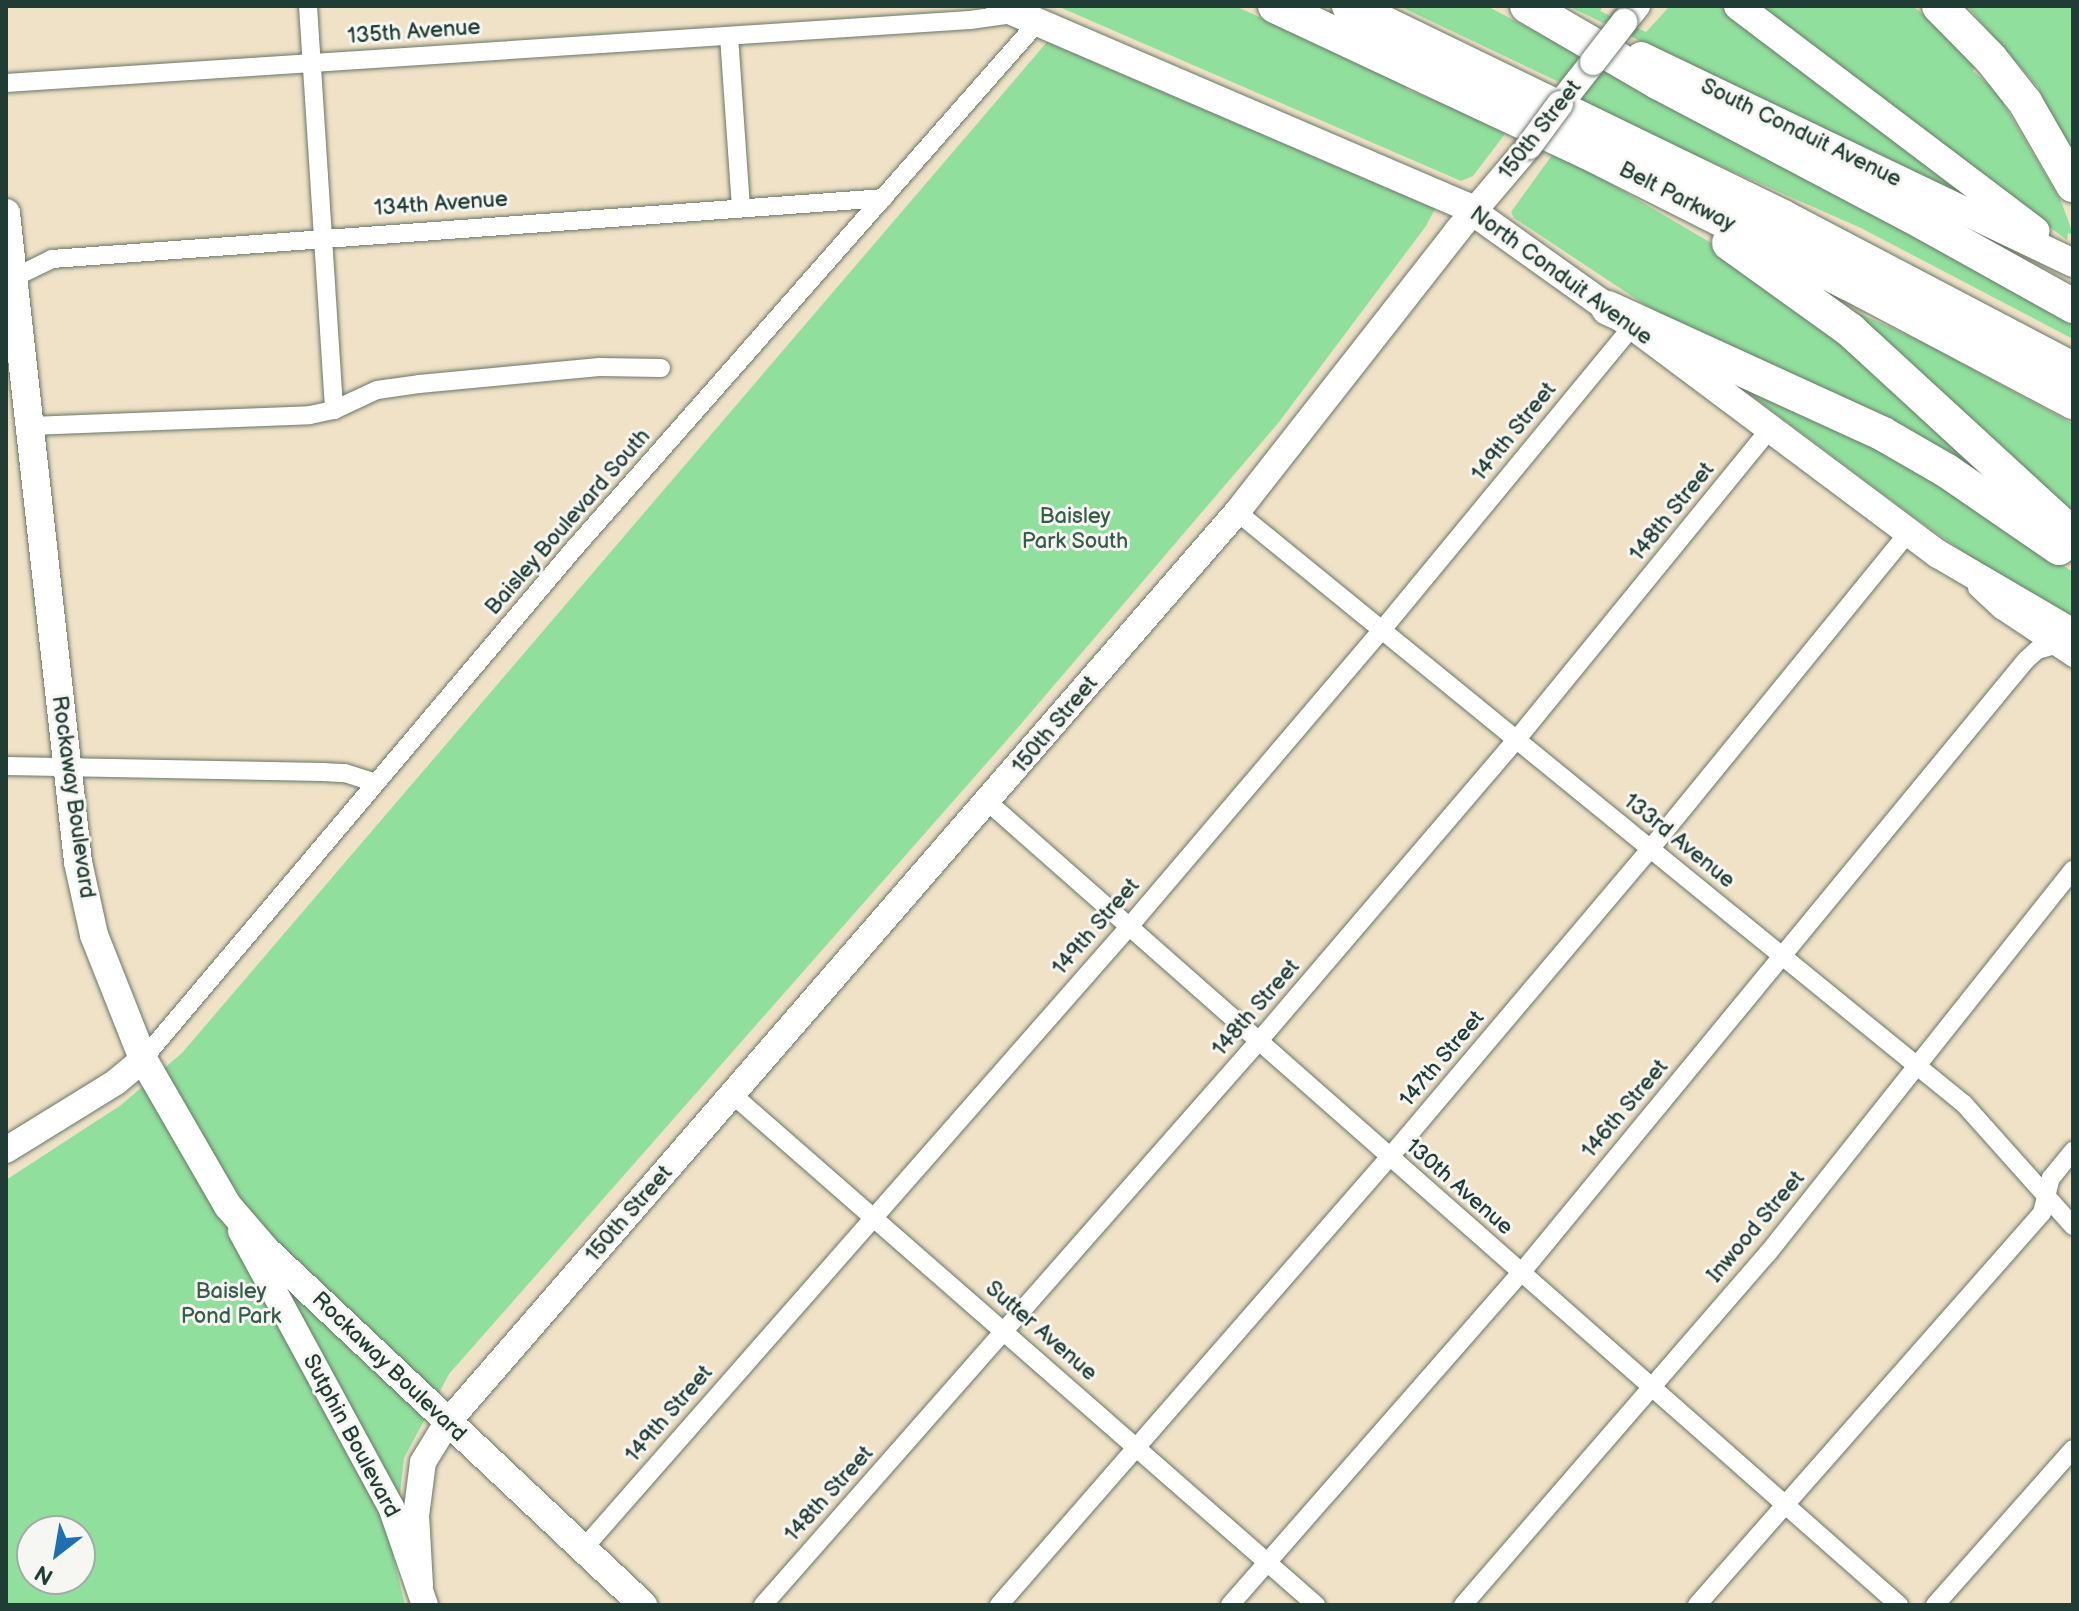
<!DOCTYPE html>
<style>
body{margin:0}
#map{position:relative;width:2079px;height:1611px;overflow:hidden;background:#efe2c7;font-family:"Balsamiq Sans",sans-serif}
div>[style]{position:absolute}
.green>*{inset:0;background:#91df9d}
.roads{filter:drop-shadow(0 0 2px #687767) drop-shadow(0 0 2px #687767)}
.street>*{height:18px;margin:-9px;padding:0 9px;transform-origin:9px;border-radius:9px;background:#fff}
.secondary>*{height:26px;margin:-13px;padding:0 13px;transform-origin:13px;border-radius:13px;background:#fff}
.primary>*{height:28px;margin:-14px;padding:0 14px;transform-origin:14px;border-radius:14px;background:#fff}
.highway>*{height:34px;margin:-17px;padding:0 17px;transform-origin:17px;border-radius:17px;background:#fff}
.bridges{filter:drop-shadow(0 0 2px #687767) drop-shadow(0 0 2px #687767)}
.secondary-bridge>*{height:26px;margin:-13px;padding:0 13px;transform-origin:13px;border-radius:13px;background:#fff}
span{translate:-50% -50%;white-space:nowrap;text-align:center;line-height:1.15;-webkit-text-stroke:6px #f6f6f2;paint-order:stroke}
.street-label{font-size:22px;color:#1f3d34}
.park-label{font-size:22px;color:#365d49}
.frame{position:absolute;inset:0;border:8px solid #1f3d34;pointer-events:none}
.north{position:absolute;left:16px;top:1515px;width:80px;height:80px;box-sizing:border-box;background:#f6f6f2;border:2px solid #a0aca6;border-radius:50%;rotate:211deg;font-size:22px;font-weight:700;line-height:32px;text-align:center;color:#1f3d34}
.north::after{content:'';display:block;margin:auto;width:28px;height:36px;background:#1f6fb2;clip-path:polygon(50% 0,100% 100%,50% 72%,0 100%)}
</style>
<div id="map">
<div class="green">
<div style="clip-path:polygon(1057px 6px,1235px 6px,1408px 84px,1406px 89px,1464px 112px,1505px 134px,1473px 176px,1461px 181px)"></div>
<div style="clip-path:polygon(1399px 6px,1487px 6px,2073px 315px,2073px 339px,1861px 228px,1568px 99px,1555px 90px,1559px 82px)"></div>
<div style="clip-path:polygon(1568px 6px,1603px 6px,1600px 11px,1646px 32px,1670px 6px,1725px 6px,1976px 203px)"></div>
<div style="clip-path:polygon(1751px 6px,1913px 6px,1948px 36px,1975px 66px,1973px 71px,1996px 91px,2061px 201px,2073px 234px,2068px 233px,2067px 240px)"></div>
<div style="clip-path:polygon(1967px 6px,2073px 6px,2073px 156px,2037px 86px)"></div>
<div style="clip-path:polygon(evenodd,1047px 42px,1435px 209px,1426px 226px,1279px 422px,1014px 732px,449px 1374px,404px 1458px,393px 1556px,405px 1605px,6px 1605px,6px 1180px,121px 1105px,182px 1053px,1047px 42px,32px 1531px,80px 1531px,80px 1579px,32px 1579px,32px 1531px)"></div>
<div style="clip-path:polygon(1555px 151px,1752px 267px,2036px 510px,1656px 312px,1514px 218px,1511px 212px)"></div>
<div style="clip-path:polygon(1845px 307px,1925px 343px,2073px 424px,2073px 531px)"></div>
<div style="clip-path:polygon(1724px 375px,1859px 433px,2073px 572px,2073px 619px,2027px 596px,1918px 520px)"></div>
</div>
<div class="roads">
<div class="street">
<div style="left:308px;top:6px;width:405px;rotate:86.3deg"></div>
<div style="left:729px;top:36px;width:172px;rotate:86deg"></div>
<div style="left:6px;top:83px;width:966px;rotate:-3.74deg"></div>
<div style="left:970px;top:20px;width:43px;rotate:-7.9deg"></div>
<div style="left:7px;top:281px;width:50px;rotate:-26.1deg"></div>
<div style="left:52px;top:259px;width:834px;rotate:-4.19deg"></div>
<div style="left:30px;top:426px;width:280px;rotate:-2.2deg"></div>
<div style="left:310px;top:415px;width:25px;rotate:-12deg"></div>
<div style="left:334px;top:410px;width:47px;rotate:-24.9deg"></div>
<div style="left:377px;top:390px;width:42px;rotate:-8.1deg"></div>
<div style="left:419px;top:384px;width:181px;rotate:-5.4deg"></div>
<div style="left:599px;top:367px;width:62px;rotate:0.9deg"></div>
<div style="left:1237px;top:512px;width:938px;rotate:39.16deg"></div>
<div style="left:1964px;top:1104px;width:164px;rotate:48.2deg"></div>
<div style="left:1977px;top:588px;width:33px;rotate:43deg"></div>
<div style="left:2001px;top:610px;width:87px;rotate:33.7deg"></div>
<div style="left:6px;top:766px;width:317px;rotate:1.1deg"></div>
<div style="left:323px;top:772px;width:22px;rotate:3deg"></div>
<div style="left:345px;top:773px;width:32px;rotate:18deg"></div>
<div style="left:989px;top:803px;width:1213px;rotate:41.39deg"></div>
<div style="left:143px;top:1059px;width:665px;rotate:-49.82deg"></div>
<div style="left:572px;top:551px;width:704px;rotate:-48.63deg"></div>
<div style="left:733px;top:1095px;width:775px;rotate:41.18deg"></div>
<div style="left:583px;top:1549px;width:826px;rotate:-48.73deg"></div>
<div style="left:1128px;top:928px;width:392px;rotate:-49.6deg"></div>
<div style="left:1382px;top:630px;width:394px;rotate:-50.5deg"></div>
<div style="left:763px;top:1605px;width:750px;rotate:-48.68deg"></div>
<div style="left:1258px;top:1042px;width:399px;rotate:-49.5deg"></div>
<div style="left:1517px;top:739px;width:400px;rotate:-50.8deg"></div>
<div style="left:999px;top:1605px;width:610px;rotate:-48.92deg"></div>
<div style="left:1400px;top:1145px;width:389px;rotate:-49.8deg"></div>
<div style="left:1651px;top:848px;width:408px;rotate:-50.8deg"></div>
<div style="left:1230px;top:1605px;width:441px;rotate:-48.8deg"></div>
<div style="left:1521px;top:1273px;width:794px;rotate:-50.52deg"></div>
<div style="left:2026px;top:660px;width:15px;rotate:-42deg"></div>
<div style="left:2037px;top:650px;width:18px;rotate:-16deg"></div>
<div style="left:1463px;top:1605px;width:466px;rotate:-49.1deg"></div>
<div style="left:1768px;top:1253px;width:490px;rotate:-51.5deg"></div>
<div style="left:1697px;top:1605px;width:522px;rotate:-48.65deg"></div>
<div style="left:2042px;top:1213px;width:36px;rotate:-76deg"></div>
<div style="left:2051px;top:1178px;width:35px;rotate:-51deg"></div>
<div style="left:1935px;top:1605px;width:208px;rotate:-48.5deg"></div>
</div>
<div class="secondary">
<div style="left:1624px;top:22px;width:21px;rotate:-51deg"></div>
<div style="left:1560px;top:104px;width:53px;rotate:-51.8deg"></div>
<div style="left:6px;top:1150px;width:129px;rotate:-31.7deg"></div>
<div style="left:116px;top:1082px;width:35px;rotate:-40deg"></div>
<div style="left:241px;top:1231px;width:314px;rotate:61.5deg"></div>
<div style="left:391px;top:1507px;width:104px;rotate:70.9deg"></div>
<div style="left:420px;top:1585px;width:69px;rotate:-93.3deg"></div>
<div style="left:416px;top:1516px;width:54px;rotate:-82.6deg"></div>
<div style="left:423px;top:1462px;width:46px;rotate:-58.4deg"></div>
<div style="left:447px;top:1423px;width:1206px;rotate:-49.07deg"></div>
<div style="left:1237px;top:512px;width:357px;rotate:-51.9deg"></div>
<div style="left:1457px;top:231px;width:111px;rotate:-49.7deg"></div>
</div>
<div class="primary">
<div style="left:1000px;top:6px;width:506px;rotate:23.27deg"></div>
<div style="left:1465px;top:206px;width:206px;rotate:35.5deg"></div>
<div style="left:1633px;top:326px;width:381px;rotate:36.8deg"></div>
<div style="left:1938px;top:554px;width:156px;rotate:30.3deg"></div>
<div style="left:1738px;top:6px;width:373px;rotate:37.1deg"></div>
<div style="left:1641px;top:56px;width:479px;rotate:25.6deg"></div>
<div style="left:6px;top:213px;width:653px;rotate:83.67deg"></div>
<div style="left:78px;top:862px;width:75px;rotate:77.6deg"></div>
<div style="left:94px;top:935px;width:133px;rotate:68.4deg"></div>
<div style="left:143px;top:1059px;width:170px;rotate:60deg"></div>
<div style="left:228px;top:1206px;width:58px;rotate:49.2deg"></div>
<div style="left:266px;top:1250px;width:518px;rotate:43.28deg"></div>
</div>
<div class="highway">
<div style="left:1275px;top:6px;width:344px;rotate:25.1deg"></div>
<div style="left:1587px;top:152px;width:292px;rotate:26.7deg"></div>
<div style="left:1848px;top:283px;width:255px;rotate:27.9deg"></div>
<div style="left:1349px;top:6px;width:483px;rotate:25.9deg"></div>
<div style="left:1783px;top:217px;width:327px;rotate:27.7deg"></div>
<div style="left:1527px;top:6px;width:153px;rotate:30.3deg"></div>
<div style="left:1659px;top:83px;width:300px;rotate:27.8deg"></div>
<div style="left:1924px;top:223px;width:171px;rotate:29.1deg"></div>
<div style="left:1939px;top:6px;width:74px;rotate:45.5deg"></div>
<div style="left:1991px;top:59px;width:55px;rotate:51.7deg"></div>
<div style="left:2025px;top:102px;width:96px;rotate:60deg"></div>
<div style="left:1729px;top:243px;width:149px;rotate:35.7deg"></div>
<div style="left:1850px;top:330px;width:303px;rotate:42.6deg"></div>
<div style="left:1608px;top:308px;width:302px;rotate:24.6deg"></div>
<div style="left:1883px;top:434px;width:74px;rotate:30deg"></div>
<div style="left:1947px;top:471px;width:136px;rotate:34.5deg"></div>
</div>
</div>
<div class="bridges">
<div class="secondary-bridge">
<div style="left:1593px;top:62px;width:51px;rotate:-52.2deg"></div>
<div style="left:1529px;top:146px;width:52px;rotate:-53.6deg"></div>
</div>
</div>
<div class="street-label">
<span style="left:414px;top:32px;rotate:-4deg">135th Avenue</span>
<span style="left:1540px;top:130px;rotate:-52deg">150th Street</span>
<span style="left:1801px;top:133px;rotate:26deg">South Conduit Avenue</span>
<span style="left:1677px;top:197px;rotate:27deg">Belt Parkway</span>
<span style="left:441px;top:204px;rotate:-4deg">134th Avenue</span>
<span style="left:1561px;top:276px;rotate:36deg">North Conduit Avenue</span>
<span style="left:1514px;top:432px;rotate:-51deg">149th Street</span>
<span style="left:1672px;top:512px;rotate:-51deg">148th Street</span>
<span style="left:568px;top:522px;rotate:-49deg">Baisley Boulevard South</span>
<span style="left:1055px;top:725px;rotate:-50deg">150th Street</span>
<span style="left:73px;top:797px;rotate:82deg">Rockaway Boulevard</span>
<span style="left:1679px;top:841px;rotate:39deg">133rd Avenue</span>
<span style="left:1096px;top:927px;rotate:-49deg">149th Street</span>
<span style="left:1256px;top:1008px;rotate:-49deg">148th Street</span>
<span style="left:1442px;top:1059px;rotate:-50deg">147th Street</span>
<span style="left:1625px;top:1109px;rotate:-50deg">146th Street</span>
<span style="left:1459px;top:1187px;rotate:41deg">130th Avenue</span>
<span style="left:629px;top:1214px;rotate:-49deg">150th Street</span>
<span style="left:1756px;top:1227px;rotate:-50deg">Inwood Street</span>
<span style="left:1041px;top:1331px;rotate:41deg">Sutter Avenue</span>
<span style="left:389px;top:1367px;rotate:44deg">Rockaway Boulevard</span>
<span style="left:669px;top:1414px;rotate:-49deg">149th Street</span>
<span style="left:351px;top:1436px;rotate:62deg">Sutphin Boulevard</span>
<span style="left:829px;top:1494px;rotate:-48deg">148th Street</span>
</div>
<div class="park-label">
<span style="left:1075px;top:529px">Baisley<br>Park South</span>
<span style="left:231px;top:1304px">Baisley<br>Pond Park</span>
</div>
<div class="frame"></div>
<div class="north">N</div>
</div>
